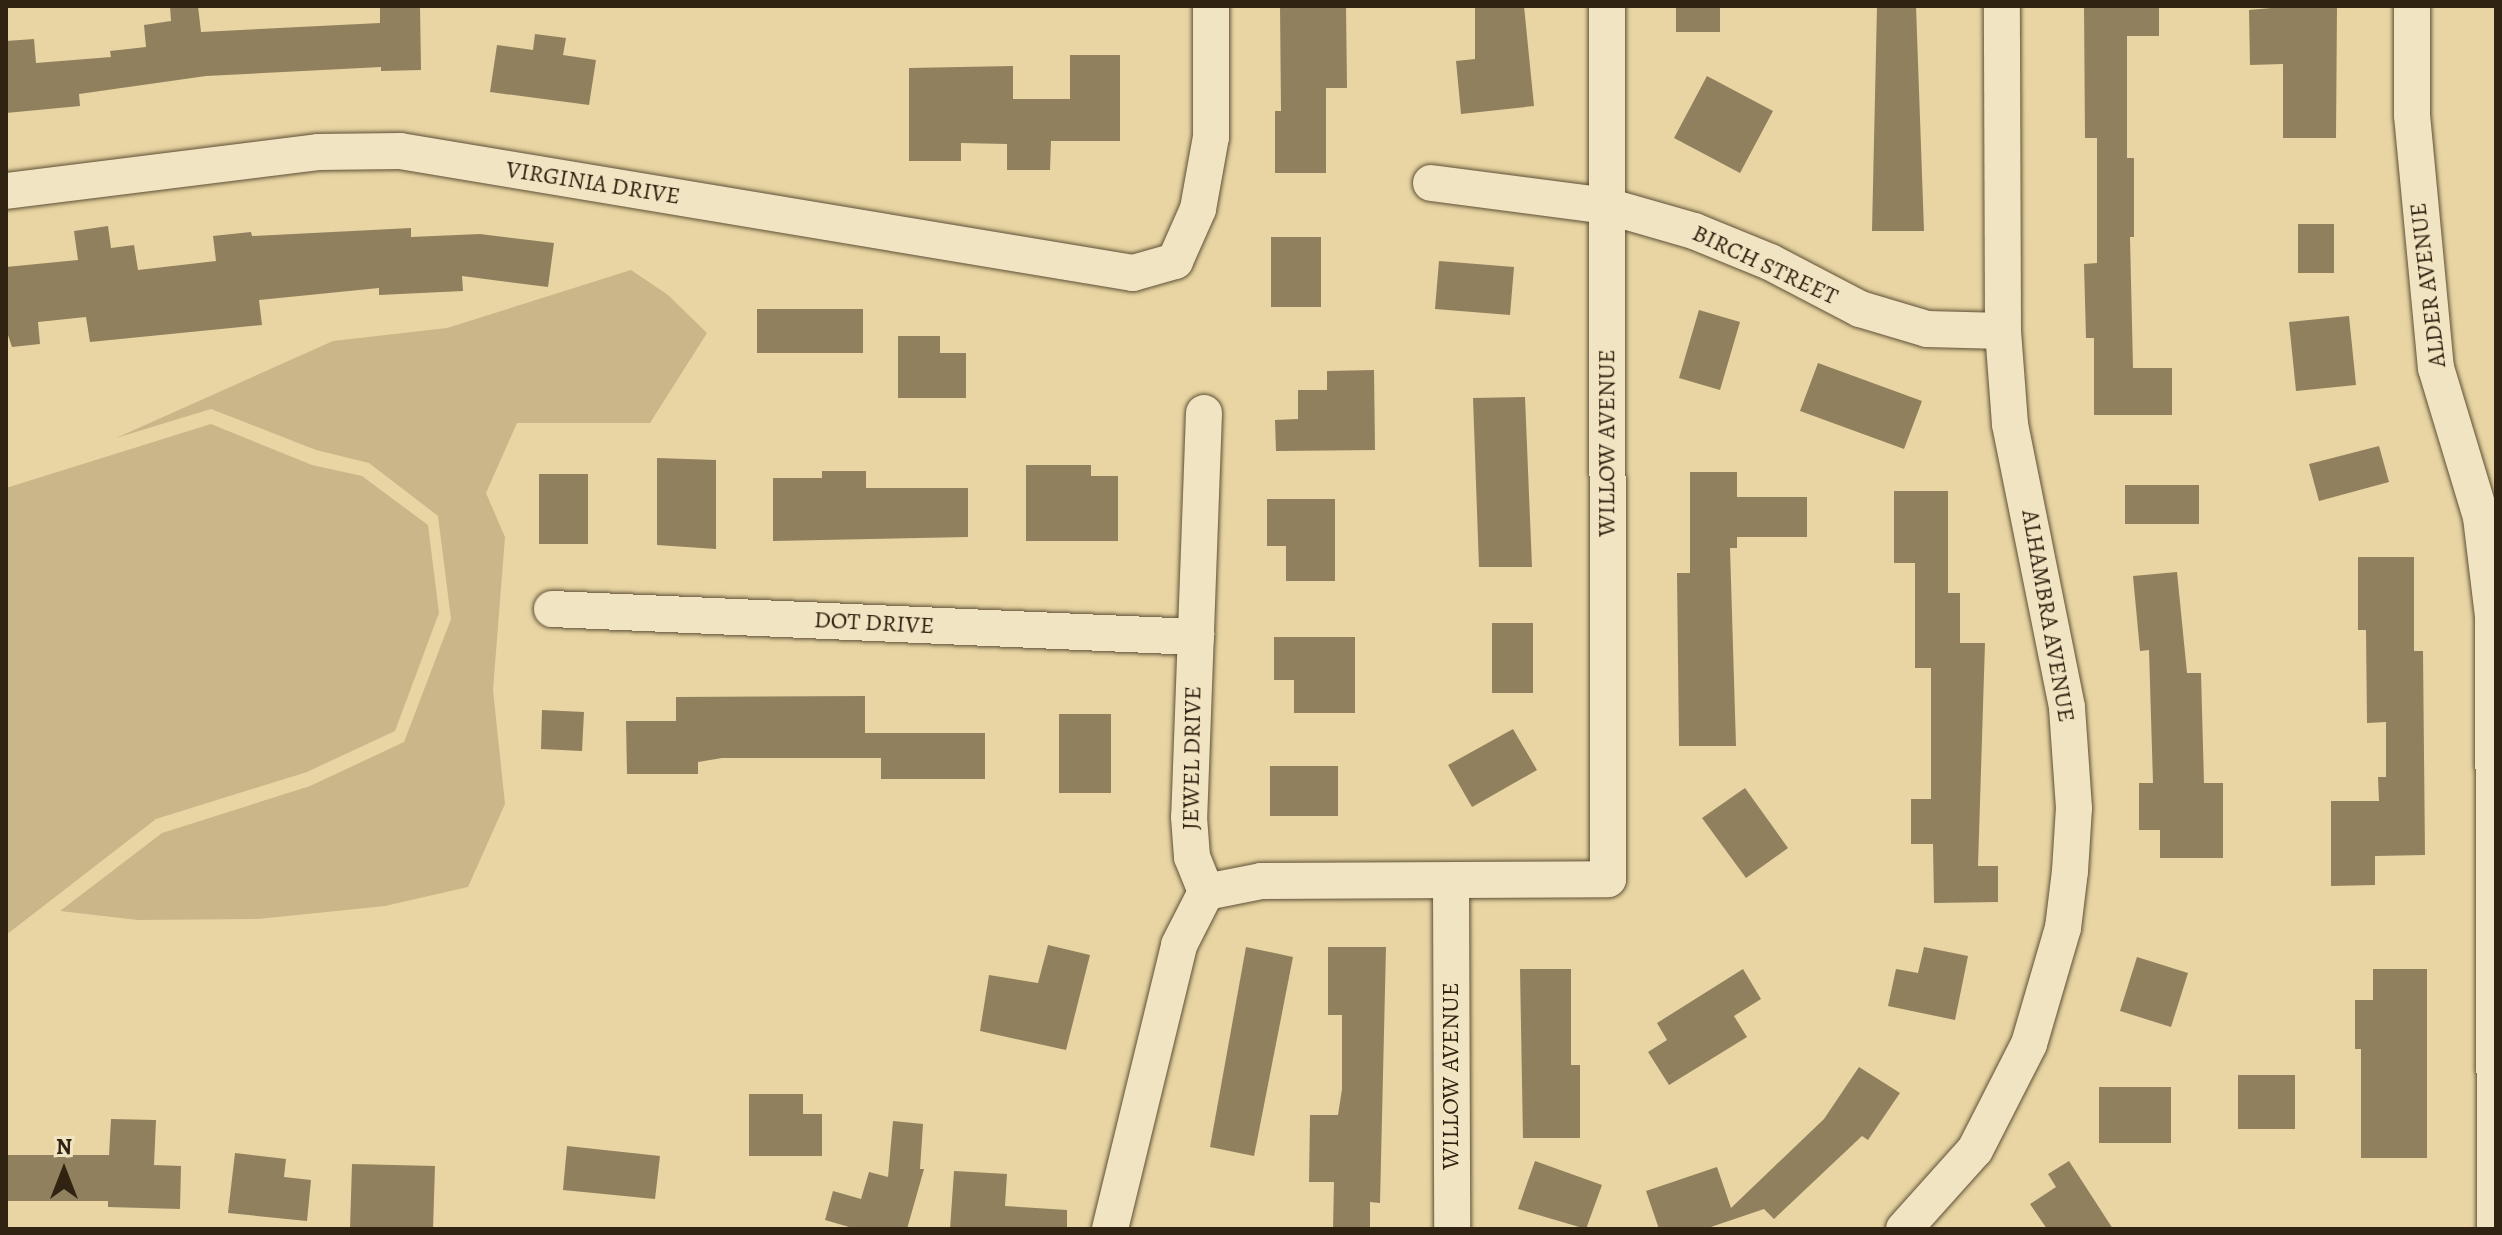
<!DOCTYPE html>
<style>
body{margin:0}
#map{position:relative;width:2502px;height:1235px;overflow:hidden;background:#e8d5a3;font-family:Alegreya,serif}
div>[style]{position:absolute}
.green>*{inset:0;background:#c9b78a}
.building>*{inset:0;background:#90805d}
.roads{filter:drop-shadow(0 0 2px #5f5036) drop-shadow(0 0 2px #5f5036)}
.minor>*{height:36px;margin:-18px;padding:0 18px;transform-origin:18px;border-radius:18px;background:#f0e4c3}
span{translate:-50% -50%;white-space:nowrap;text-align:center;line-height:1.15;-webkit-text-stroke:6px #f0e4c3;paint-order:stroke}
.street-label{font-size:24px;color:#312311}
.frame{position:absolute;inset:0;border:8px solid #312311;pointer-events:none}
.north{position:absolute;left:24px;top:1131px;width:80px;height:80px;-webkit-text-stroke:6px #f0e4c3;paint-order:stroke;rotate:0deg;font-size:22px;font-weight:700;line-height:32px;text-align:center;color:#312311}
.north::after{content:'';display:block;margin:auto;width:28px;height:36px;background:#312311;clip-path:polygon(50% 0,100% 100%,50% 72%,0 100%)}
</style>
<div id="map">
<div class="green">
<div style="clip-path:polygon(631px 270px,668px 295px,707px 333px,650px 423px,517px 423px,486px 493px,505px 537px,493px 690px,505px 804px,468px 887px,385px 906px,258px 919px,138px 920px,60px 911px,162px 833px,310px 786px,404px 742px,451px 619px,438px 516px,369px 463px,316px 450px,211px 409px,116px 438px,333px 341px,447px 328px)"></div>
<div style="clip-path:polygon(211px 424px,312px 465px,362px 476px,428px 525px,439px 613px,395px 731px,307px 772px,156px 819px,6px 935px,6px 488px)"></div>
</div>
<div class="building">
<div style="clip-path:polygon(170px 6px,198px 6px,201px 32px,380px 23px,380px 6px,420px 6px,421px 70px,381px 71px,381px 67px,206px 76px,79px 94px,80px 106px,6px 113px,6px 41px,34px 39px,36px 63px,111px 57px,110px 51px,146px 47px,144px 25px,171px 21px)"></div>
<div style="clip-path:polygon(1280px 6px,1346px 6px,1347px 88px,1326px 88px,1326px 173px,1275px 173px,1275px 111px,1281px 111px)"></div>
<div style="clip-path:polygon(1475px 6px,1524px 6px,1534px 106px,1461px 114px,1456px 61px,1475px 59px)"></div>
<div style="clip-path:polygon(1676px 6px,1720px 6px,1720px 32px,1676px 32px)"></div>
<div style="clip-path:polygon(1877px 6px,1916px 6px,1924px 231px,1872px 231px)"></div>
<div style="clip-path:polygon(2084px 6px,2159px 6px,2159px 36px,2127px 36px,2127px 158px,2134px 158px,2134px 237px,2130px 237px,2133px 368px,2172px 368px,2172px 415px,2094px 415px,2094px 338px,2086px 338px,2084px 264px,2097px 263px,2097px 138px,2085px 138px)"></div>
<div style="clip-path:polygon(2294px 6px,2337px 6px,2336px 138px,2283px 138px,2283px 64px,2250px 65px,2249px 10px)"></div>
<div style="clip-path:polygon(535px 34px,566px 38px,563px 55px,596px 60px,589px 105px,490px 92px,497px 45px,533px 50px)"></div>
<div style="clip-path:polygon(1070px 55px,1120px 55px,1120px 141px,1051px 141px,1050px 170px,1007px 170px,1007px 144px,961px 143px,961px 161px,909px 161px,909px 68px,1013px 66px,1013px 99px,1070px 99px)"></div>
<div style="clip-path:polygon(1707px 76px,1773px 111px,1740px 173px,1674px 138px)"></div>
<div style="clip-path:polygon(2298px 224px,2334px 224px,2334px 273px,2298px 273px)"></div>
<div style="clip-path:polygon(108px 226px,111px 248px,134px 245px,138px 270px,216px 261px,213px 236px,251px 232px,252px 236px,411px 228px,411px 237px,480px 234px,554px 243px,548px 287px,462px 276px,463px 291px,379px 295px,379px 288px,259px 300px,262px 325px,90px 342px,86px 317px,38px 322px,40px 344px,12px 347px,6px 329px,6px 267px,78px 260px,74px 231px)"></div>
<div style="clip-path:polygon(1271px 237px,1321px 237px,1321px 307px,1271px 307px)"></div>
<div style="clip-path:polygon(1439px 261px,1514px 267px,1510px 315px,1435px 309px)"></div>
<div style="clip-path:polygon(757px 309px,863px 309px,863px 353px,757px 353px)"></div>
<div style="clip-path:polygon(1699px 310px,1740px 322px,1720px 390px,1679px 378px)"></div>
<div style="clip-path:polygon(2349px 316px,2356px 385px,2296px 391px,2289px 322px)"></div>
<div style="clip-path:polygon(898px 336px,940px 336px,940px 353px,966px 353px,966px 398px,898px 398px)"></div>
<div style="clip-path:polygon(1818px 363px,1922px 401px,1904px 449px,1800px 411px)"></div>
<div style="clip-path:polygon(1374px 370px,1375px 450px,1276px 451px,1275px 420px,1298px 419px,1298px 390px,1327px 390px,1327px 371px)"></div>
<div style="clip-path:polygon(1525px 397px,1532px 567px,1479px 567px,1473px 398px)"></div>
<div style="clip-path:polygon(2379px 446px,2389px 482px,2319px 501px,2309px 464px)"></div>
<div style="clip-path:polygon(657px 458px,716px 460px,716px 549px,657px 545px)"></div>
<div style="clip-path:polygon(1026px 465px,1091px 465px,1091px 476px,1118px 476px,1118px 541px,1026px 541px)"></div>
<div style="clip-path:polygon(822px 471px,866px 471px,866px 488px,968px 488px,968px 537px,773px 541px,773px 478px,822px 478px)"></div>
<div style="clip-path:polygon(1690px 472px,1737px 472px,1737px 497px,1807px 497px,1807px 537px,1737px 537px,1737px 548px,1730px 548px,1736px 746px,1679px 746px,1677px 573px,1690px 573px)"></div>
<div style="clip-path:polygon(539px 474px,588px 474px,588px 544px,539px 544px)"></div>
<div style="clip-path:polygon(2125px 485px,2199px 485px,2199px 524px,2125px 524px)"></div>
<div style="clip-path:polygon(1894px 491px,1948px 491px,1948px 593px,1960px 593px,1960px 643px,1985px 643px,1978px 866px,1998px 866px,1998px 902px,1934px 903px,1933px 844px,1911px 844px,1911px 799px,1931px 799px,1931px 668px,1915px 668px,1915px 563px,1894px 563px)"></div>
<div style="clip-path:polygon(1267px 499px,1335px 499px,1335px 581px,1286px 581px,1286px 546px,1267px 546px)"></div>
<div style="clip-path:polygon(2358px 557px,2414px 557px,2414px 651px,2423px 651px,2425px 855px,2375px 856px,2375px 885px,2331px 886px,2331px 801px,2379px 801px,2378px 777px,2386px 777px,2386px 722px,2367px 723px,2366px 630px,2358px 630px)"></div>
<div style="clip-path:polygon(2177px 572px,2187px 673px,2201px 673px,2204px 783px,2223px 783px,2223px 858px,2160px 858px,2160px 830px,2139px 830px,2139px 783px,2153px 783px,2149px 650px,2140px 651px,2133px 576px)"></div>
<div style="clip-path:polygon(1492px 623px,1533px 623px,1533px 693px,1492px 693px)"></div>
<div style="clip-path:polygon(1274px 637px,1355px 637px,1355px 713px,1294px 713px,1294px 680px,1274px 680px)"></div>
<div style="clip-path:polygon(865px 696px,865px 733px,985px 733px,985px 779px,881px 779px,881px 758px,722px 758px,698px 762px,698px 774px,627px 774px,626px 721px,676px 721px,676px 697px)"></div>
<div style="clip-path:polygon(542px 710px,584px 712px,582px 751px,541px 749px)"></div>
<div style="clip-path:polygon(1059px 714px,1111px 714px,1111px 793px,1059px 793px)"></div>
<div style="clip-path:polygon(1513px 729px,1537px 770px,1472px 807px,1448px 765px)"></div>
<div style="clip-path:polygon(1270px 766px,1338px 766px,1338px 816px,1270px 816px)"></div>
<div style="clip-path:polygon(1745px 788px,1788px 848px,1746px 878px,1702px 818px)"></div>
<div style="clip-path:polygon(1048px 945px,1090px 955px,1066px 1050px,980px 1031px,989px 975px,1038px 983px)"></div>
<div style="clip-path:polygon(1246px 947px,1293px 957px,1254px 1156px,1210px 1147px)"></div>
<div style="clip-path:polygon(1328px 947px,1386px 947px,1380px 1203px,1370px 1202px,1370px 1229px,1333px 1229px,1334px 1182px,1309px 1182px,1310px 1115px,1338px 1115px,1342px 1089px,1342px 1015px,1328px 1015px)"></div>
<div style="clip-path:polygon(1924px 947px,1968px 956px,1955px 1020px,1888px 1006px,1896px 969px,1918px 973px)"></div>
<div style="clip-path:polygon(2137px 957px,2188px 973px,2171px 1027px,2120px 1011px)"></div>
<div style="clip-path:polygon(1520px 969px,1571px 969px,1571px 1065px,1580px 1065px,1580px 1138px,1523px 1138px)"></div>
<div style="clip-path:polygon(1743px 969px,1761px 999px,1734px 1016px,1747px 1037px,1669px 1085px,1648px 1052px,1667px 1040px,1657px 1023px)"></div>
<div style="clip-path:polygon(2373px 969px,2427px 969px,2427px 1158px,2361px 1158px,2361px 1049px,2355px 1049px,2355px 1000px,2373px 1000px)"></div>
<div style="clip-path:polygon(1859px 1067px,1900px 1093px,1868px 1140px,1862px 1136px,1774px 1219px,1764px 1209px,1705px 1229px,1659px 1229px,1646px 1191px,1717px 1167px,1731px 1208px,1824px 1119px)"></div>
<div style="clip-path:polygon(2238px 1075px,2295px 1075px,2295px 1129px,2238px 1129px)"></div>
<div style="clip-path:polygon(2099px 1087px,2171px 1087px,2171px 1143px,2099px 1143px)"></div>
<div style="clip-path:polygon(749px 1094px,803px 1094px,803px 1114px,822px 1114px,822px 1156px,749px 1156px)"></div>
<div style="clip-path:polygon(111px 1119px,156px 1120px,154px 1165px,181px 1166px,180px 1209px,108px 1207px,108px 1201px,6px 1201px,6px 1155px,109px 1155px)"></div>
<div style="clip-path:polygon(893px 1121px,923px 1124px,920px 1169px,924px 1169px,907px 1229px,856px 1229px,825px 1220px,833px 1191px,861px 1199px,869px 1172px,888px 1177px)"></div>
<div style="clip-path:polygon(567px 1146px,660px 1156px,655px 1199px,563px 1190px)"></div>
<div style="clip-path:polygon(235px 1153px,286px 1159px,284px 1177px,311px 1180px,307px 1221px,228px 1213px)"></div>
<div style="clip-path:polygon(1535px 1161px,1602px 1185px,1586px 1229px,1518px 1209px)"></div>
<div style="clip-path:polygon(2069px 1161px,2113px 1229px,2047px 1229px,2030px 1204px,2056px 1187px,2048px 1174px)"></div>
<div style="clip-path:polygon(352px 1164px,435px 1166px,433px 1229px,350px 1229px)"></div>
<div style="clip-path:polygon(954px 1171px,1007px 1174px,1005px 1206px,1067px 1210px,1067px 1229px,950px 1229px)"></div>
</div>
<div class="roads">
<div class="minor">
<div style="left:2412px;top:6px;width:109px;rotate:90deg"></div>
<div style="left:2412px;top:115px;width:254px;rotate:84.6deg"></div>
<div style="left:2436px;top:368px;width:156px;rotate:73.2deg"></div>
<div style="left:2481px;top:517px;width:100px;rotate:83.1deg"></div>
<div style="left:2493px;top:616px;width:613px;rotate:89.81deg"></div>
<div style="left:1431px;top:183px;width:177px;rotate:7.4deg"></div>
<div style="left:1607px;top:206px;width:91px;rotate:16deg"></div>
<div style="left:1694px;top:231px;width:82px;rotate:22.2deg"></div>
<div style="left:1770px;top:262px;width:102px;rotate:27.6deg"></div>
<div style="left:1860px;top:309px;width:70px;rotate:16.6deg"></div>
<div style="left:1927px;top:329px;width:76px;rotate:1.5deg"></div>
<div style="left:6px;top:191px;width:314px;rotate:-7.1deg"></div>
<div style="left:318px;top:152px;width:82px;rotate:-0.7deg"></div>
<div style="left:400px;top:151px;width:743px;rotate:9.45deg"></div>
<div style="left:1133px;top:273px;width:44px;rotate:-15.9deg"></div>
<div style="left:1175px;top:261px;width:57px;rotate:-66.1deg"></div>
<div style="left:1198px;top:209px;width:73px;rotate:-79.8deg"></div>
<div style="left:1211px;top:137px;width:131px;rotate:-90deg"></div>
<div style="left:1204px;top:413px;width:404px;rotate:92.1deg"></div>
<div style="left:1189px;top:817px;width:40px;rotate:85.7deg"></div>
<div style="left:1192px;top:857px;width:38px;rotate:68deg"></div>
<div style="left:552px;top:609px;width:645px;rotate:2.49deg"></div>
<div style="left:1451px;top:881px;width:348px;rotate:89.8deg"></div>
<div style="left:1206px;top:892px;width:56px;rotate:-11.3deg"></div>
<div style="left:1261px;top:881px;width:347px;rotate:-0.3deg"></div>
<div style="left:1608px;top:879px;width:873px;rotate:-90.07deg"></div>
<div style="left:1110px;top:1229px;width:292px;rotate:-76.3deg"></div>
<div style="left:1179px;top:945px;width:59px;rotate:-63deg"></div>
<div style="left:1904px;top:1229px;width:106px;rotate:-48.1deg"></div>
<div style="left:1975px;top:1150px;width:119px;rotate:-63deg"></div>
<div style="left:2029px;top:1044px;width:121px;rotate:-73.7deg"></div>
<div style="left:2063px;top:928px;width:57px;rotate:-83deg"></div>
<div style="left:2070px;top:871px;width:63px;rotate:-86.4deg"></div>
<div style="left:2074px;top:808px;width:101px;rotate:-94deg"></div>
<div style="left:2067px;top:707px;width:289px;rotate:-101.4deg"></div>
<div style="left:2010px;top:424px;width:93px;rotate:-94.3deg"></div>
<div style="left:2003px;top:331px;width:325px;rotate:-90.2deg"></div>
</div>
</div>
<div class="street-label">
<span style="left:593px;top:183px;rotate:9deg">VIRGINIA DRIVE</span>
<span style="left:1765px;top:265px;rotate:25deg">BIRCH STREET</span>
<span style="left:2428px;top:285px;rotate:-97deg">ALDER AVENUE</span>
<span style="left:1607px;top:443px;rotate:-90deg">WILLOW AVENUE</span>
<span style="left:2048px;top:616px;rotate:80deg">ALHAMBRA AVENUE</span>
<span style="left:874px;top:623px;rotate:3deg">DOT DRIVE</span>
<span style="left:1192px;top:758px;rotate:-89deg">JEWEL DRIVE</span>
<span style="left:1451px;top:1076px;rotate:-90deg">WILLOW AVENUE</span>
</div>
<div class="frame"></div>
<div class="north">N</div>
</div>
